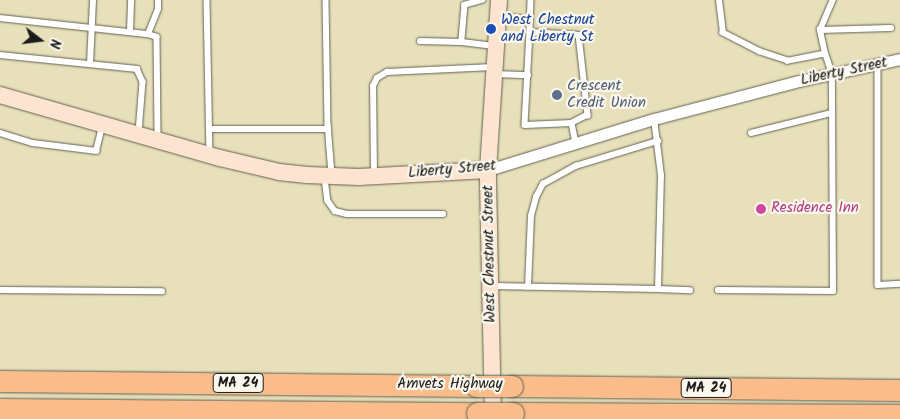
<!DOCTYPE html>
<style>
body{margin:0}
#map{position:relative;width:900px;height:419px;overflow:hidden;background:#e7e0ba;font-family:Kalam,sans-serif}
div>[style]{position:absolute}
.roads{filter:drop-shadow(0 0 1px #636153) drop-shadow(0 0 1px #636153)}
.lane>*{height:5.5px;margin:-2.75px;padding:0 2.75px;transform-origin:2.75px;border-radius:2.75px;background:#fff}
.street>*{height:11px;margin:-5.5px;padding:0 5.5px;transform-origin:5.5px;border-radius:5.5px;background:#fff}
.secondary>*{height:16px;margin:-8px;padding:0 8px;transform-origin:8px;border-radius:8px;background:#fde4d0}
.highway>*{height:21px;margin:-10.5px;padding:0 10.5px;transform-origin:10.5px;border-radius:10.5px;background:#f9bc8a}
.bridges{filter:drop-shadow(0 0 1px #636153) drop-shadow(0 0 1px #636153)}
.highway-bridge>*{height:21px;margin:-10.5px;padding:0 10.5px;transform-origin:10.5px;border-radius:10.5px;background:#f9bc8a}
.dots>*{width:14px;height:14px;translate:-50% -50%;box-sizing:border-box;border:2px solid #fbf7ec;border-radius:50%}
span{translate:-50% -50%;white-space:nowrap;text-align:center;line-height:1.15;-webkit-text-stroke:4.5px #fbf7ec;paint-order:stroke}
.shield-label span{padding:1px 4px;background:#fbf7ec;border:1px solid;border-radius:4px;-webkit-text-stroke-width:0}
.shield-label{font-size:14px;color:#1c1c1c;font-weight:700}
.transit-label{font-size:15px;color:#164399}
.left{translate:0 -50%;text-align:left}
.street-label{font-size:15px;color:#1c1c1c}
.service-label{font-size:15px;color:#4e5e75}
.hotel-label{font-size:15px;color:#b23c85}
.north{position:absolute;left:15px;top:15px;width:50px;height:50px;-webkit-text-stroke:4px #fbf7ec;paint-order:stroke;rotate:105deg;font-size:14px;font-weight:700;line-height:20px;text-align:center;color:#1c1c1c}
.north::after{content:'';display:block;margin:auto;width:18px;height:22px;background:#1c1c1c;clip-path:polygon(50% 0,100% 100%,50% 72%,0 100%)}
</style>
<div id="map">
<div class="roads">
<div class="lane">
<div style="left:207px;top:0;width:153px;rotate:88.9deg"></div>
<div style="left:326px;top:0;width:124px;rotate:89.1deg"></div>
<div style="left:328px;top:124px;width:51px;rotate:85.5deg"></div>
<div style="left:483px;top:0;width:19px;rotate:164deg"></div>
<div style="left:465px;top:5px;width:37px;rotate:95deg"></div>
<div style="left:462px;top:42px;width:32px;rotate:7deg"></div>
<div style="left:531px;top:0;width:32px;rotate:92deg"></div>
<div style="left:530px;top:32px;width:49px;rotate:3.5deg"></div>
<div style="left:579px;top:35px;width:81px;rotate:83.6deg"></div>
<div style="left:588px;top:115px;width:18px;rotate:153deg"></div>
<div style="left:572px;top:123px;width:20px;rotate:79deg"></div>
<div style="left:500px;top:16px;width:30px;rotate:6deg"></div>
<div style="left:0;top:18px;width:149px;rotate:6.2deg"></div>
<div style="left:148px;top:34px;width:9px;rotate:18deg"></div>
<div style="left:157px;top:37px;width:101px;rotate:89.4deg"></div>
<div style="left:820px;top:30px;width:71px;rotate:-1.6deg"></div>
<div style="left:130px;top:32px;width:32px;rotate:-88deg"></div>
<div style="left:530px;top:32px;width:93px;rotate:93.1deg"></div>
<div style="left:525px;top:125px;width:47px;rotate:-2.4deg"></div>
<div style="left:148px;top:34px;width:27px;rotate:-68deg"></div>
<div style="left:158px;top:9px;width:9px;rotate:-90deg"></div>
<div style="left:420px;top:41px;width:42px;rotate:1.4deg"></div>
<div style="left:825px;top:54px;width:25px;rotate:-102deg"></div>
<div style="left:820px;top:30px;width:33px;rotate:-67deg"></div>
<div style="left:0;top:55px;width:138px;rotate:5.8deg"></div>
<div style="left:137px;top:69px;width:14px;rotate:65deg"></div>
<div style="left:143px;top:82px;width:51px;rotate:94.5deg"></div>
<div style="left:90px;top:64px;width:64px;rotate:-87.3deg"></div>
<div style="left:878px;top:64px;width:221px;rotate:90deg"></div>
<div style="left:878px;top:285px;width:22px;rotate:-3deg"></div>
<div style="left:495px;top:74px;width:33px;rotate:2deg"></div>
<div style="left:209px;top:129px;width:119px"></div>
<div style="left:0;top:133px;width:34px;rotate:17deg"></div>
<div style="left:33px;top:143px;width:64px;rotate:7.2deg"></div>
<div style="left:96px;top:151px;width:25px;rotate:-76deg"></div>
<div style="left:751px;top:133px;width:83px;rotate:-13.9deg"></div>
<div style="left:374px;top:175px;width:89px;rotate:-90.6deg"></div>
<div style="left:373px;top:86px;width:9px;rotate:-63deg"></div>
<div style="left:377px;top:78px;width:12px;rotate:-31deg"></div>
<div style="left:387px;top:72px;width:106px;rotate:-2.7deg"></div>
<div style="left:325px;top:178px;width:23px;rotate:83deg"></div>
<div style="left:328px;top:201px;width:12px;rotate:55deg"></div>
<div style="left:335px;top:211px;width:12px;rotate:14deg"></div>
<div style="left:347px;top:214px;width:96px"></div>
<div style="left:491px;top:286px;width:167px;rotate:1deg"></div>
<div style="left:658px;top:289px;width:113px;rotate:-88.5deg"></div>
<div style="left:661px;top:176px;width:57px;rotate:-97deg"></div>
<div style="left:528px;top:287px;width:71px;rotate:-87.6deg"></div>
<div style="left:531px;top:216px;width:20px;rotate:-75deg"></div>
<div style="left:536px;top:197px;width:15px;rotate:-62deg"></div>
<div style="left:543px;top:184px;width:38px;rotate:-29deg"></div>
<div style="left:576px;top:166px;width:86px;rotate:-17deg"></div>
<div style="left:658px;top:289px;width:32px;rotate:2deg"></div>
<div style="left:0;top:290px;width:162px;rotate:0.4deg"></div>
<div style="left:718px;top:290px;width:115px;rotate:0.5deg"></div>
<div style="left:833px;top:291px;width:217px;rotate:-90.3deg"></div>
<div style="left:832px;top:74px;width:21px;rotate:-109deg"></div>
<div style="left:825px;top:54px;width:38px;rotate:169deg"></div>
<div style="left:788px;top:61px;width:29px;rotate:-162deg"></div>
<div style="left:760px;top:52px;width:42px;rotate:-152.8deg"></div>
<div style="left:723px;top:33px;width:33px;rotate:-97deg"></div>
</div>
<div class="street">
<div style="left:488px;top:170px;width:174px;rotate:-17.1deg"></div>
<div style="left:654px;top:119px;width:150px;rotate:-14.7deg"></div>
<div style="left:799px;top:81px;width:103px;rotate:-12.3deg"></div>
</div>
<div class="secondary">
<div style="left:0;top:95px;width:229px;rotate:16deg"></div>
<div style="left:220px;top:158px;width:61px;rotate:13.3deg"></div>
<div style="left:279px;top:172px;width:28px;rotate:6deg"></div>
<div style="left:307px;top:175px;width:52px;rotate:2.2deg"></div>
<div style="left:359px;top:177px;width:129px;rotate:-3.1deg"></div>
<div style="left:493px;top:419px;width:249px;rotate:-91.2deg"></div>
<div style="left:488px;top:170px;width:170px;rotate:-86.3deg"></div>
</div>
<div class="highway">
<div style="left:0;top:381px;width:476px;rotate:0.6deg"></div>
<div style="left:512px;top:386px;width:388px;rotate:0.6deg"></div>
<div style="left:0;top:409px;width:477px;rotate:0.5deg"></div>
<div style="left:513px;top:413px;width:387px;rotate:0.3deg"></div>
</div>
</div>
<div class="bridges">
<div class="highway-bridge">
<div style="left:476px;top:386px;width:36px"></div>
<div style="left:477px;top:413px;width:36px"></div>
</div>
</div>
<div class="dots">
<div style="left:491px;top:29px;background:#1a4fb4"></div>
<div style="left:557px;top:95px;background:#5c6f8a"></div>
<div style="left:761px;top:209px;background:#d1479c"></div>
</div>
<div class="shield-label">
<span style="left:238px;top:383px">MA 24</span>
<span style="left:706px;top:388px">MA 24</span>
</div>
<div class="transit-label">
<span class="left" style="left:501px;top:29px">West Chestnut<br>and Liberty St</span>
</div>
<div class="street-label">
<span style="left:844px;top:72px;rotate:-12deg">Liberty Street</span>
<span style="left:452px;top:170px;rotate:-5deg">Liberty Street</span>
<span style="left:490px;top:254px;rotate:-91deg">West Chestnut Street</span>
<span style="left:450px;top:385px">Amvets Highway</span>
</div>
<div class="service-label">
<span class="left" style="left:567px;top:95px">Crescent<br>Credit Union</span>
</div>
<div class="hotel-label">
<span class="left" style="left:771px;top:209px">Residence Inn</span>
</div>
<div class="north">N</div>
</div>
